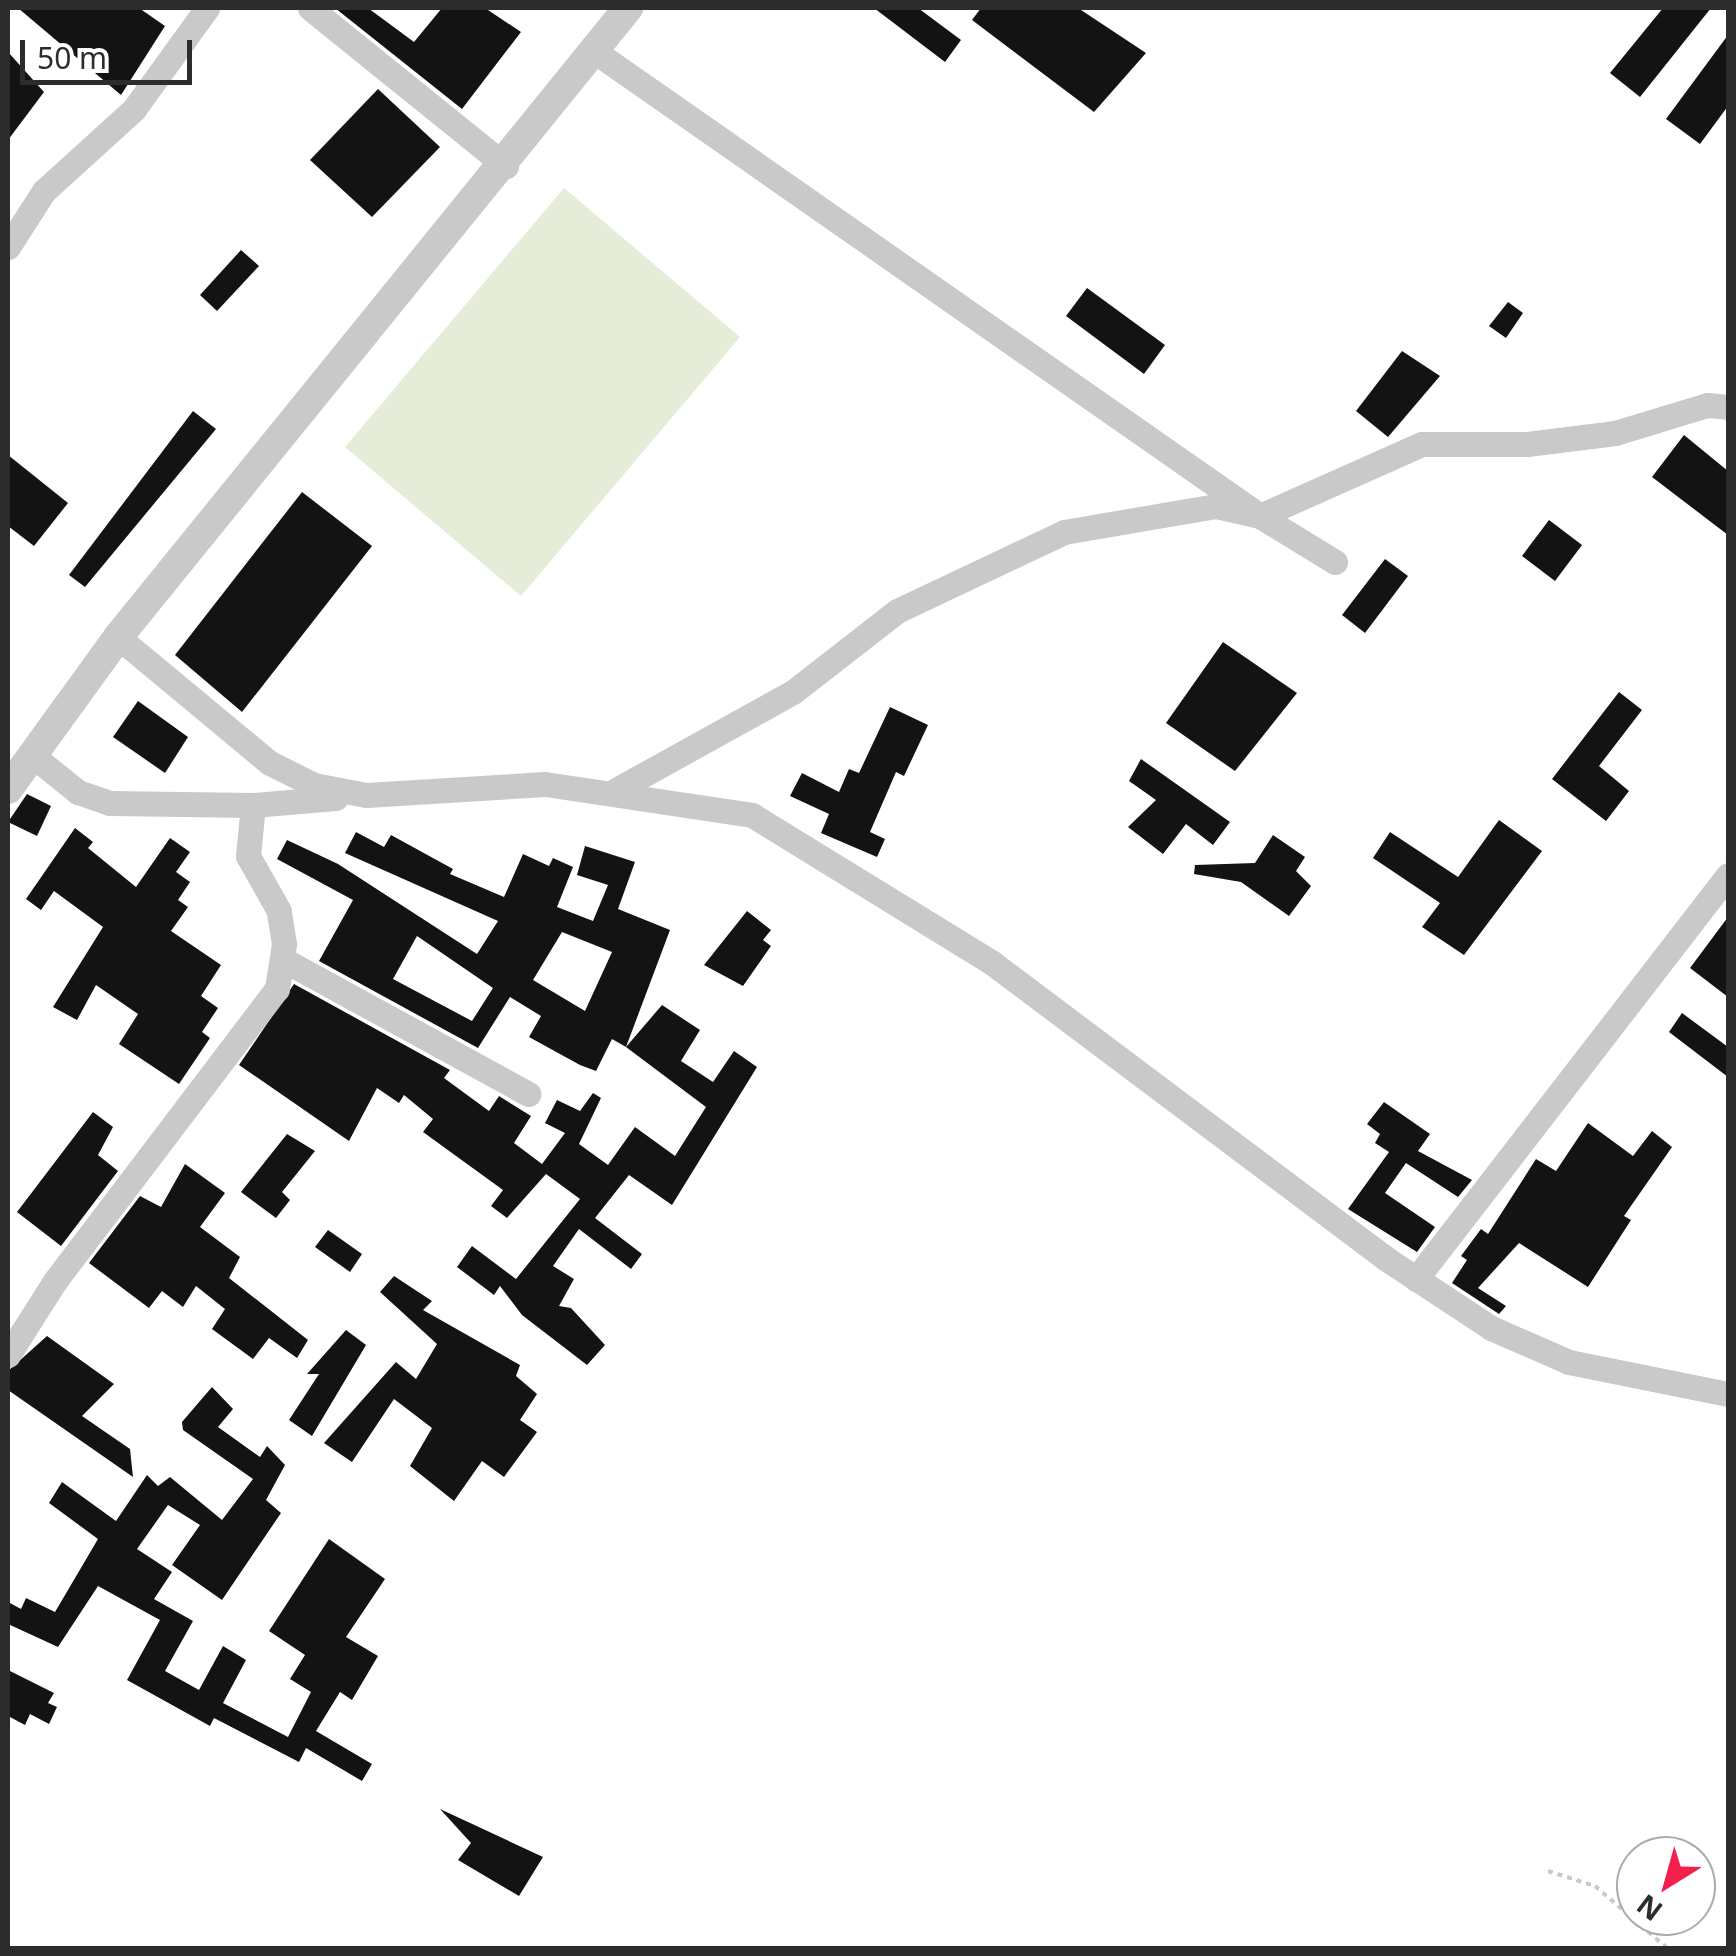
<!DOCTYPE html>
<style>
body{margin:0}
#map{position:relative;width:1736px;height:1956px;overflow:hidden;background:#fff;font-family:"Noto Sans",sans-serif}
div>[style]{position:absolute}
.green>*{inset:0;background:#e5ecd8}
.building>*{inset:0;background:#131313}
.path>*{height:4px;margin-top:-2px;transform-origin:0;background:repeating-linear-gradient(90deg,#c9c9c9 0 5px,transparent 0 10px)}
.minor>*{height:25px;margin:-12.5px;padding:0 12.5px;transform-origin:12.5px;border-radius:12.5px;background:#c9c9c9}
.tertiary>*{height:30px;margin:-15px;padding:0 15px;transform-origin:15px;border-radius:15px;background:#c9c9c9}
span{translate:-50% -50%;white-space:nowrap;text-align:center;line-height:1.15;-webkit-text-stroke:10px #fff;paint-order:stroke}
.frame{position:absolute;inset:0;border:10px solid #2c2c2c;pointer-events:none}
.north{position:absolute;left:1616px;top:1836px;width:100px;height:100px;box-sizing:border-box;background:#fff;border:2px solid #ababab;border-radius:50%;rotate:217deg;font-size:28px;font-weight:700;line-height:40px;text-align:center;color:#2c2c2c}
.north::after{content:'';display:block;margin:auto;width:35px;height:45px;background:#f2204b;clip-path:polygon(50% 0,100% 100%,50% 72%,0 100%)}
.scale{position:absolute;left:20px;top:40px;width:172px;height:45px;box-sizing:border-box;border:5px solid #2c2c2c;border-top:0;padding-left:12px;font-size:30px;line-height:35px;white-space:nowrap;color:#2c2c2c;-webkit-text-stroke:8px #fff;paint-order:stroke}
</style>
<div id="map">
<div class="green">
<div style="clip-path:polygon(564px 188px,740px 337px,521px 596px,345px 447px)"></div>
</div>
<div class="building">
<div style="clip-path:polygon(18px 8px,139px 8px,165px 26px,121px 95px)"></div>
<div style="clip-path:polygon(335px 8px,368px 8px,414px 42px,442px 8px,485px 8px,521px 32px,462px 109px)"></div>
<div style="clip-path:polygon(874px 8px,918px 8px,961px 40px,945px 62px)"></div>
<div style="clip-path:polygon(981px 8px,1078px 8px,1146px 53px,1094px 112px,972px 20px)"></div>
<div style="clip-path:polygon(1663px 8px,1711px 8px,1640px 97px,1610px 73px)"></div>
<div style="clip-path:polygon(1728px 35px,1728px 106px,1700px 144px,1666px 119px)"></div>
<div style="clip-path:polygon(8px 52px,44px 92px,8px 140px)"></div>
<div style="clip-path:polygon(378px 89px,440px 147px,372px 217px,310px 160px)"></div>
<div style="clip-path:polygon(241px 250px,259px 266px,217px 311px,200px 295px)"></div>
<div style="clip-path:polygon(1087px 288px,1165px 345px,1144px 374px,1066px 316px)"></div>
<div style="clip-path:polygon(1508px 302px,1523px 313px,1506px 338px,1489px 326px)"></div>
<div style="clip-path:polygon(1402px 351px,1440px 376px,1388px 437px,1356px 411px)"></div>
<div style="clip-path:polygon(193px 411px,216px 429px,85px 587px,69px 575px)"></div>
<div style="clip-path:polygon(1684px 435px,1728px 471px,1728px 535px,1652px 477px)"></div>
<div style="clip-path:polygon(8px 455px,68px 503px,34px 546px,8px 526px)"></div>
<div style="clip-path:polygon(302px 492px,372px 546px,242px 712px,175px 655px)"></div>
<div style="clip-path:polygon(1549px 520px,1582px 545px,1555px 581px,1522px 556px)"></div>
<div style="clip-path:polygon(1385px 559px,1408px 576px,1365px 633px,1342px 615px)"></div>
<div style="clip-path:polygon(1223px 642px,1297px 693px,1235px 771px,1166px 723px)"></div>
<div style="clip-path:polygon(1619px 692px,1642px 710px,1599px 766px,1629px 791px,1606px 821px,1552px 779px)"></div>
<div style="clip-path:polygon(138px 701px,188px 737px,165px 773px,113px 737px)"></div>
<div style="clip-path:polygon(890px 707px,928px 725px,904px 776px,896px 772px,870px 832px,885px 839px,877px 857px,821px 833px,829px 814px,790px 796px,802px 773px,839px 792px,849px 769px,859px 773px)"></div>
<div style="clip-path:polygon(1141px 759px,1230px 822px,1213px 845px,1186px 824px,1163px 854px,1128px 827px,1156px 800px,1129px 781px)"></div>
<div style="clip-path:polygon(27px 794px,51px 806px,37px 836px,8px 822px)"></div>
<div style="clip-path:polygon(1499px 820px,1542px 851px,1464px 955px,1422px 927px,1440px 903px,1373px 858px,1390px 832px,1458px 877px)"></div>
<div style="clip-path:polygon(75px 828px,93px 842px,88px 848px,136px 887px,170px 838px,190px 852px,176px 872px,190px 882px,178px 900px,188px 907px,171px 931px,221px 965px,201px 996px,218px 1008px,202px 1032px,210px 1038px,179px 1084px,119px 1044px,138px 1014px,96px 985px,77px 1020px,53px 1007px,103px 927px,54px 891px,41px 910px,26px 899px)"></div>
<div style="clip-path:polygon(evenodd,356px 832px,384px 847px,391px 835px,453px 869px,450px 874px,504px 897px,523px 854px,549px 866px,553px 858px,573px 867px,557px 907px,593px 921px,608px 885px,577px 875px,585px 846px,635px 862px,618px 909px,670px 930px,626px 1047px,612px 1039px,596px 1071px,580px 1065px,529px 1037px,541px 1016px,510px 997px,478px 1048px,319px 961px,353px 900px,277px 859px,287px 840px,338px 864px,477px 954px,498px 921px,345px 853px,356px 832px,562px 932px,612px 952px,585px 1011px,533px 980px,562px 932px,356px 832px,417px 936px,493px 988px,472px 1021px,393px 979px,417px 936px)"></div>
<div style="clip-path:polygon(1273px 835px,1305px 857px,1296px 871px,1311px 886px,1289px 916px,1241px 882px,1194px 874px,1195px 865px,1255px 863px)"></div>
<div style="clip-path:polygon(747px 911px,771px 930px,763px 940px,771px 946px,743px 986px,704px 965px)"></div>
<div style="clip-path:polygon(1728px 917px,1728px 997px,1690px 968px)"></div>
<div style="clip-path:polygon(294px 984px,450px 1070px,444px 1078px,489px 1111px,499px 1096px,531px 1116px,514px 1143px,542px 1164px,565px 1133px,545px 1123px,557px 1100px,580px 1111px,593px 1093px,601px 1098px,579px 1144px,608px 1165px,635px 1127px,675px 1156px,706px 1107px,626px 1047px,662px 1005px,700px 1030px,681px 1061px,713px 1082px,734px 1051px,757px 1067px,672px 1205px,629px 1175px,595px 1218px,642px 1254px,631px 1269px,579px 1229px,553px 1266px,574px 1279px,559px 1306px,571px 1308px,605px 1345px,587px 1365px,522px 1315px,500px 1286px,494px 1295px,457px 1267px,472px 1246px,516px 1279px,580px 1199px,546px 1174px,507px 1218px,491px 1206px,503px 1190px,423px 1132px,433px 1119px,404px 1095px,399px 1103px,377px 1088px,349px 1141px,239px 1065px)"></div>
<div style="clip-path:polygon(1682px 1013px,1728px 1047px,1728px 1077px,1669px 1032px)"></div>
<div style="clip-path:polygon(1384px 1102px,1430px 1134px,1418px 1151px,1472px 1180px,1458px 1197px,1406px 1163px,1385px 1193px,1435px 1227px,1417px 1252px,1348px 1209px,1389px 1152px,1375px 1143px,1380px 1134px,1367px 1124px)"></div>
<div style="clip-path:polygon(93px 1112px,113px 1127px,98px 1155px,118px 1171px,61px 1246px,17px 1212px)"></div>
<div style="clip-path:polygon(1588px 1123px,1633px 1156px,1652px 1131px,1672px 1147px,1624px 1216px,1631px 1220px,1588px 1287px,1519px 1243px,1478px 1288px,1506px 1306px,1499px 1314px,1452px 1283px,1467px 1260px,1461px 1256px,1481px 1229px,1488px 1234px,1536px 1159px,1556px 1171px)"></div>
<div style="clip-path:polygon(287px 1134px,315px 1151px,282px 1192px,290px 1200px,276px 1218px,241px 1192px)"></div>
<div style="clip-path:polygon(185px 1164px,225px 1193px,200px 1227px,240px 1257px,229px 1278px,308px 1340px,297px 1358px,269px 1338px,253px 1359px,212px 1329px,225px 1309px,196px 1286px,183px 1307px,162px 1291px,149px 1308px,89px 1263px,140px 1196px,161px 1207px)"></div>
<div style="clip-path:polygon(328px 1230px,362px 1254px,350px 1272px,315px 1247px)"></div>
<div style="clip-path:polygon(394px 1276px,432px 1301px,423px 1310px,520px 1365px,516px 1376px,537px 1394px,520px 1420px,537px 1432px,504px 1477px,482px 1461px,454px 1501px,410px 1466px,432px 1428px,394px 1399px,352px 1462px,324px 1443px,396px 1362px,416px 1379px,437px 1344px,380px 1292px)"></div>
<div style="clip-path:polygon(346px 1330px,366px 1345px,312px 1436px,289px 1420px,319px 1374px,307px 1374px)"></div>
<div style="clip-path:polygon(47px 1336px,114px 1384px,82px 1416px,130px 1449px,133px 1477px,8px 1390px,8px 1371px)"></div>
<div style="clip-path:polygon(212px 1387px,233px 1409px,218px 1427px,260px 1457px,267px 1446px,285px 1465px,266px 1500px,281px 1513px,222px 1600px,172px 1565px,200px 1525px,168px 1505px,137px 1549px,172px 1572px,154px 1599px,193px 1621px,165px 1671px,199px 1690px,223px 1646px,246px 1660px,223px 1703px,288px 1737px,311px 1692px,290px 1679px,305px 1655px,269px 1631px,329px 1539px,385px 1579px,346px 1637px,378px 1656px,352px 1700px,340px 1692px,316px 1731px,372px 1764px,362px 1781px,306px 1748px,299px 1762px,214px 1718px,210px 1726px,127px 1680px,160px 1620px,98px 1586px,58px 1647px,8px 1624px,8px 1602px,21px 1609px,26px 1598px,55px 1612px,98px 1539px,49px 1503px,62px 1482px,116px 1521px,147px 1475px,158px 1486px,170px 1477px,222px 1520px,253px 1479px,183px 1430px,182px 1422px)"></div>
<div style="clip-path:polygon(8px 1670px,54px 1693px,48px 1703px,57px 1707px,49px 1724px,30px 1714px,25px 1725px,8px 1716px)"></div>
<div style="clip-path:polygon(440px 1809px,543px 1857px,519px 1896px,458px 1860px,471px 1843px)"></div>
</div>
<div class="path">
<div style="left:1548px;top:1871px;width:49px;rotate:17.7deg"></div>
<div style="left:1595px;top:1886px;width:95px;rotate:40.7deg"></div>
</div>
<div class="minor">
<div style="left:310px;top:8px;width:252px;rotate:38.9deg"></div>
<div style="left:594px;top:51px;width:812px;rotate:34.92deg"></div>
<div style="left:1260px;top:516px;width:88px;rotate:31.5deg"></div>
<div style="left:8px;top:247px;width:67px;rotate:-57.3deg"></div>
<div style="left:44px;top:191px;width:122px;rotate:-42.3deg"></div>
<div style="left:134px;top:109px;width:125px;rotate:-54.1deg"></div>
<div style="left:118px;top:637px;width:197px;rotate:39.7deg"></div>
<div style="left:270px;top:763px;width:49px;rotate:26.6deg"></div>
<div style="left:314px;top:785px;width:53px;rotate:10.9deg"></div>
<div style="left:366px;top:795px;width:179px;rotate:-3.5deg"></div>
<div style="left:545px;top:784px;width:209px;rotate:8.5deg"></div>
<div style="left:752px;top:815px;width:281px;rotate:31.6deg"></div>
<div style="left:991px;top:962px;width:493px;rotate:36.9deg"></div>
<div style="left:1385px;top:1258px;width:127px;rotate:33.4deg"></div>
<div style="left:1491px;top:1328px;width:85px;rotate:23.6deg"></div>
<div style="left:1569px;top:1362px;width:162px;rotate:11.4deg"></div>
<div style="left:33px;top:756px;width:58px;rotate:38.7deg"></div>
<div style="left:78px;top:792px;width:34px;rotate:19deg"></div>
<div style="left:110px;top:803px;width:143px;rotate:0.8deg"></div>
<div style="left:253px;top:805px;width:83px;rotate:-4.8deg"></div>
<div style="left:616px;top:790px;width:202px;rotate:-29deg"></div>
<div style="left:793px;top:692px;width:132px;rotate:-37.9deg"></div>
<div style="left:897px;top:611px;width:185px;rotate:-25.3deg"></div>
<div style="left:1064px;top:532px;width:154px;rotate:-9.7deg"></div>
<div style="left:1216px;top:506px;width:45px;rotate:12.8deg"></div>
<div style="left:1260px;top:516px;width:177px;rotate:-24deg"></div>
<div style="left:1422px;top:444px;width:105px"></div>
<div style="left:1527px;top:444px;width:89px;rotate:-7.1deg"></div>
<div style="left:1615px;top:433px;width:96px;rotate:-16.9deg"></div>
<div style="left:1707px;top:405px;width:21px;rotate:5deg"></div>
<div style="left:282px;top:959px;width:281px;rotate:28.7deg"></div>
<div style="left:1416px;top:1279px;width:510px;rotate:-52.32deg"></div>
<div style="left:8px;top:1355px;width:88px;rotate:-57.6deg"></div>
<div style="left:55px;top:1281px;width:367px;rotate:-52.8deg"></div>
<div style="left:277px;top:989px;width:46px;rotate:-81.2deg"></div>
<div style="left:284px;top:944px;width:33px;rotate:-99deg"></div>
<div style="left:279px;top:911px;width:63px;rotate:-119.4deg"></div>
<div style="left:248px;top:856px;width:51px;rotate:-84.4deg"></div>
</div>
<div class="tertiary">
<div style="left:8px;top:789px;width:188px;rotate:-54.1deg"></div>
<div style="left:118px;top:637px;width:810px;rotate:-50.96deg"></div>
</div>
<div class="frame"></div>
<div class="north">N</div>
<div class="scale">50 m</div>
</div>
